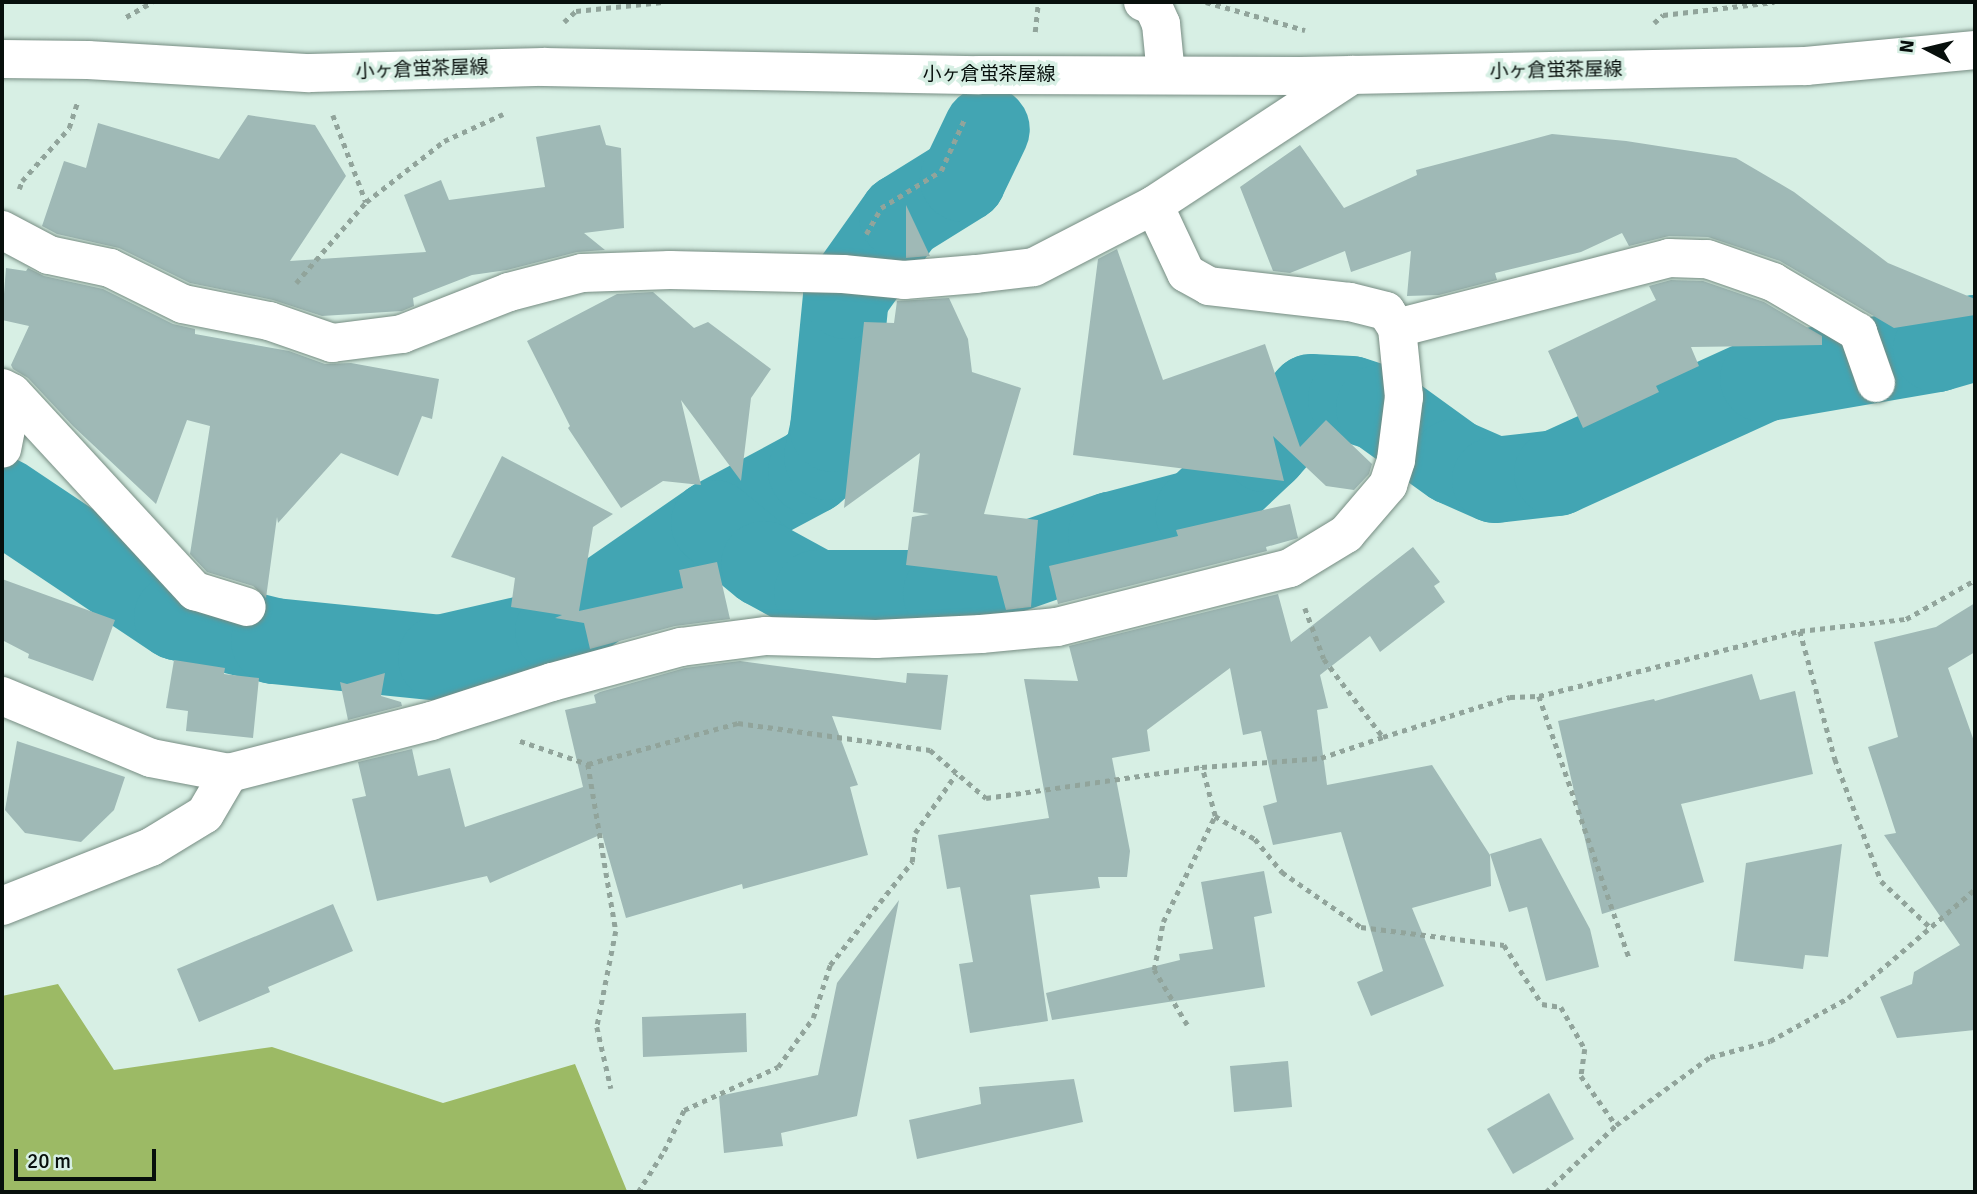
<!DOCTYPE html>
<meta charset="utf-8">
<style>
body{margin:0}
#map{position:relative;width:1977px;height:1194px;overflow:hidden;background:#d7efe4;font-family:Signika,"Noto Sans JP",sans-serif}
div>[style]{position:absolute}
.forest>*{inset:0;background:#9cba65}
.river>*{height:86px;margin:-43px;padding:0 43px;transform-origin:43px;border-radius:43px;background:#42a5b3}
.building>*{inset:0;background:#9fb9b6}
.path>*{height:4.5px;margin-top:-2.25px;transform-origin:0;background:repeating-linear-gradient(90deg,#91a49b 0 5px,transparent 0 10px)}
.roads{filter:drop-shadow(0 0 2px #768c82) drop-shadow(0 0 2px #768c82)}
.minor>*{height:38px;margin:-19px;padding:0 19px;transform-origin:19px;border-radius:19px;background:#fff}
.tertiary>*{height:38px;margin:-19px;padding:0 19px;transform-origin:19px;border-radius:19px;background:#fff}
span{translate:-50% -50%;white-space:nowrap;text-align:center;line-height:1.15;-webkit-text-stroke:7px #d7efe4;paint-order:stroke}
.street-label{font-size:19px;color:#070f0c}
.frame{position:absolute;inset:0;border:4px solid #070f0c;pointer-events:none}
.north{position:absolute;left:1893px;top:14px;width:70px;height:70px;-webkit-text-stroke:5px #d7efe4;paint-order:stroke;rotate:277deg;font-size:19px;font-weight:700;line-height:28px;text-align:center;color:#070f0c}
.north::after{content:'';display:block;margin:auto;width:24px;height:32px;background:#070f0c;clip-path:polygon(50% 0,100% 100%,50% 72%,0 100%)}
.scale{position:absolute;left:14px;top:1149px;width:142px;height:32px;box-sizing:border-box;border:4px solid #070f0c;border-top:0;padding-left:9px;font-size:21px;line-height:24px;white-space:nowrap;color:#070f0c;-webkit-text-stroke:5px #d7efe4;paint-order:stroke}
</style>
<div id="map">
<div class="forest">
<div style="clip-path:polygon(58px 984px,114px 1070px,272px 1047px,443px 1103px,575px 1064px,627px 1191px,704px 1192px,2px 1192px,2px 996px)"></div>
</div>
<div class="river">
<div style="left:2px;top:500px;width:211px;rotate:33.8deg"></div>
<div style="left:177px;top:617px;width:100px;rotate:13.9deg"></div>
<div style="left:274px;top:641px;width:168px;rotate:5.8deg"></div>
<div style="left:441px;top:658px;width:120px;rotate:-13deg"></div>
<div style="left:558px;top:631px;width:190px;rotate:-34.7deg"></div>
<div style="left:714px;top:523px;width:110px;rotate:-28.2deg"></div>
<div style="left:811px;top:471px;width:21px;rotate:-41deg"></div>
<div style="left:827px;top:457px;width:29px;rotate:-78deg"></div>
<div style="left:833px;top:429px;width:134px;rotate:-84.4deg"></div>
<div style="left:846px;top:296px;width:97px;rotate:-54.7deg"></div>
<div style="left:902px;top:217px;width:72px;rotate:-31.9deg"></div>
<div style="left:963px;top:179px;width:55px;rotate:-64.4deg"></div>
<div style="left:714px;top:523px;width:65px;rotate:39.4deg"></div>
<div style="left:764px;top:564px;width:60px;rotate:28.7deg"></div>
<div style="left:817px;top:593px;width:129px"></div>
<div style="left:946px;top:593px;width:175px;rotate:-19.4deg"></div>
<div style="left:1111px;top:535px;width:90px;rotate:-14.8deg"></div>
<div style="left:1198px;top:512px;width:92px;rotate:-43.2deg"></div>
<div style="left:1265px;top:449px;width:69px;rotate:-48.5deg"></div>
<div style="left:1311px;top:397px;width:40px;rotate:2.9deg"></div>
<div style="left:1351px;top:399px;width:29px;rotate:18deg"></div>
<div style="left:1379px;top:408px;width:92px;rotate:35.8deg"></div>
<div style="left:1454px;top:462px;width:45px;rotate:23.7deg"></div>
<div style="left:1495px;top:480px;width:62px;rotate:-6.4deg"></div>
<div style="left:1557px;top:473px;width:226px;rotate:-24.5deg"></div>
<div style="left:1763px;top:379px;width:176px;rotate:-9.8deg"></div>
<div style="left:1936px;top:349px;width:41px;rotate:-15.8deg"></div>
</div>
<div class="building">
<div style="clip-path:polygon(248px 115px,315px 125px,346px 176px,290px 261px,426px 252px,404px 195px,441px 180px,449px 200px,545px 187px,536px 137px,600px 125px,606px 145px,621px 148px,624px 228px,584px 233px,605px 250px,577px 252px,507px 270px,472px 275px,413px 298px,414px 306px,402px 311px,322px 316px,273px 300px,190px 283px,119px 248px,57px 234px,42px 226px,64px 161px,86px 168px,98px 123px,219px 159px)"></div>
<div style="clip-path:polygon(1552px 134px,1626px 141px,1736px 158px,1794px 192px,1888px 263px,1975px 299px,1975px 315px,1894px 328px,1780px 261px,1708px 237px,1669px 236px,1629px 246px,1622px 233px,1581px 252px,1495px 273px,1497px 280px,1439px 295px,1407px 296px,1411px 251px,1351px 272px,1345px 251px,1290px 273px,1273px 271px,1240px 187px,1300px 145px,1344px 208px,1417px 175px,1416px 170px)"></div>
<div style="clip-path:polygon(906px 205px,930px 256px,906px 258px)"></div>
<div style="clip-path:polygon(1117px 249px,1163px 380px,1265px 344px,1300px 447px,1326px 420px,1372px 464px,1369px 474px,1354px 490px,1326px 486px,1273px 436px,1284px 481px,1073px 455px,1098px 259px)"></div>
<div style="clip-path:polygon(6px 268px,26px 271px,28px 268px,44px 276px,103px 289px,173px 324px,195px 329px,195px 334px,289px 351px,325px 364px,351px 363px,439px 379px,432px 419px,422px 416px,398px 476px,341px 453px,278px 523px,277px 517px,266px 598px,253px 586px,207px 572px,190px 554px,210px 426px,187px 420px,156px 504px,73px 426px,28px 378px,13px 369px,11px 365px,29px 326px,2px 320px)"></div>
<div style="clip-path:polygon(1671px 280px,1703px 281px,1764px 302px,1822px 336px,1822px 345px,1691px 347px,1699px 366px,1656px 386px,1659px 392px,1583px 428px,1548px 351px,1656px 300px,1649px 286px)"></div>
<div style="clip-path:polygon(653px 292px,694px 328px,708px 322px,771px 369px,751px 398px,741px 481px,681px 400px,701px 485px,663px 481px,621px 508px,568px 428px,570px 426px,527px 341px,617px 294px)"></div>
<div style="clip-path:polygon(949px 298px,968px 339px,972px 372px,1021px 388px,984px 514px,1038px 520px,1031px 607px,1006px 610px,997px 576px,906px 565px,912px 517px,929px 514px,913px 512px,920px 453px,844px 508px,864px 322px,894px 323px,897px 301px)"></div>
<div style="clip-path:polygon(502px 456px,613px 514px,593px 527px,579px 611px,683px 588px,679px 570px,717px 562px,730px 619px,675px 626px,590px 649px,584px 623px,555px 618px,562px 615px,511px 607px,515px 578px,451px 557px)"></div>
<div style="clip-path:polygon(1290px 504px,1298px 538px,1295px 539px,1266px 547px,1267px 551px,1058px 604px,1049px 566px,1178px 536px,1176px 530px)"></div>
<div style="clip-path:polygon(1413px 547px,1440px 582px,1434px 586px,1445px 602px,1380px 652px,1370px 636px,1320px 675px,1328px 708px,1317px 710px,1327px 785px,1432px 765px,1490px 855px,1491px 886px,1412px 908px,1444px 986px,1371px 1016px,1357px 982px,1383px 971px,1341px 832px,1273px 845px,1263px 806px,1277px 802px,1261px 731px,1243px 735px,1230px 668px,1147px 730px,1150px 751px,1112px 758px,1130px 851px,1127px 877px,1098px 877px,1100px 888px,1030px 895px,1048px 1021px,970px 1033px,959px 964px,973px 962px,960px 887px,947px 889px,938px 835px,1049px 818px,1024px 679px,1078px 681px,1069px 646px,1278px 594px,1291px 642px)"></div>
<div style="clip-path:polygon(2px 579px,115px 620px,93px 681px,28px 658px,29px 654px,2px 640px)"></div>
<div style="clip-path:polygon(1975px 603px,1975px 652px,1948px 668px,1975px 744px,1975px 1030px,1897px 1038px,1880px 997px,1912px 984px,1914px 972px,1960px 945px,1884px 835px,1896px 833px,1868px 747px,1898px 737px,1874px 642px,1936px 627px)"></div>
<div style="clip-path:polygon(174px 660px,225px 668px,224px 674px,259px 678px,253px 738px,186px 731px,188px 711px,166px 708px)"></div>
<div style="clip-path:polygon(740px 661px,906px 683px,907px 673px,948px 675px,941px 730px,832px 716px,858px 785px,850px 787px,868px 855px,743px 889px,742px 884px,626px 918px,602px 834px,490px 883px,487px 876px,377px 901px,352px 799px,366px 796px,358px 762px,412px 749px,418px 776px,450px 768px,465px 827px,583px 787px,565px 710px,596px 703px,594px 695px,600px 692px,685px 668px)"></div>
<div style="clip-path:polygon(385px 673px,381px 696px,401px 702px,402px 706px,348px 720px,340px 682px,347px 684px)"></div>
<div style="clip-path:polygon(1752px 674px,1760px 700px,1795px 691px,1813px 774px,1681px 804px,1704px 882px,1602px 914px,1558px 721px,1654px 699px,1655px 701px)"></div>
<div style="clip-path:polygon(17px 741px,125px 777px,114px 810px,81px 842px,25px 833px,5px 810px)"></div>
<div style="clip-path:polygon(1541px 838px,1590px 929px,1599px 967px,1546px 981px,1527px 907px,1509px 912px,1490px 854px)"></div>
<div style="clip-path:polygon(1842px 844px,1828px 957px,1805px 955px,1803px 969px,1734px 961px,1746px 863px)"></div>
<div style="clip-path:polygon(1264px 871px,1272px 913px,1254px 917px,1265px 987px,1052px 1020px,1046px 993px,1180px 960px,1179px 954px,1213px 949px,1201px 882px)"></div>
<div style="clip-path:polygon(899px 900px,857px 1116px,781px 1133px,783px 1146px,724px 1153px,719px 1096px,818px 1075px,837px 983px)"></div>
<div style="clip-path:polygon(333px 904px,353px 951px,268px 987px,270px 992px,199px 1022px,177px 969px)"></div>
<div style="clip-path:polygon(746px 1013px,747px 1052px,643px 1057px,642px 1017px)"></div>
<div style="clip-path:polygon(1288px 1061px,1292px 1107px,1234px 1112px,1230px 1066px)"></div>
<div style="clip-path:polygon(1074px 1079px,1083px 1122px,917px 1159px,909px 1120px,981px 1104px,979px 1087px)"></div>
<div style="clip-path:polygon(1549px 1093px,1574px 1139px,1513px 1174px,1487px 1129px)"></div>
</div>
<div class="path">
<div style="left:1206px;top:2px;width:103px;rotate:15.8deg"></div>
<div style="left:126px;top:17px;width:30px;rotate:-30deg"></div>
<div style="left:564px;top:22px;width:16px;rotate:-43deg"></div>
<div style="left:576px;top:11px;width:87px;rotate:-5.9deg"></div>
<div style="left:1654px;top:23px;width:12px;rotate:-42deg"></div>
<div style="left:1663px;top:15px;width:112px;rotate:-6.7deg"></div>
<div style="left:1035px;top:32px;width:30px;rotate:-84deg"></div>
<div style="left:333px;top:115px;width:93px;rotate:69.2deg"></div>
<div style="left:19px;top:189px;width:9px;rotate:-69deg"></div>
<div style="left:22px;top:181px;width:71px;rotate:-48.4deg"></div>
<div style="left:69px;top:128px;width:26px;rotate:-72deg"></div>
<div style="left:866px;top:234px;width:30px;rotate:-60deg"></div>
<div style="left:881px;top:208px;width:70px;rotate:-31.7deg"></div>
<div style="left:941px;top:171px;width:56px;rotate:-65.7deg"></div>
<div style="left:296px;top:283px;width:107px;rotate:-49.2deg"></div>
<div style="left:366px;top:202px;width:99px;rotate:-38deg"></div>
<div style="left:444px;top:141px;width:65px;rotate:-24.6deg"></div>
<div style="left:1305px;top:608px;width:54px;rotate:69.6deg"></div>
<div style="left:1324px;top:659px;width:98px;rotate:52.9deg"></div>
<div style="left:1383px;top:737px;width:133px;rotate:-17.5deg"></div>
<div style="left:1510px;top:697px;width:29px;rotate:-2deg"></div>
<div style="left:1539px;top:696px;width:269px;rotate:-14deg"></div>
<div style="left:1800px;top:631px;width:107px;rotate:-6.5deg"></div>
<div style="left:1906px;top:619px;width:79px;rotate:-29.5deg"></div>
<div style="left:1800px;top:631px;width:133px;rotate:74.7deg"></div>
<div style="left:1835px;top:759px;width:130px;rotate:69.3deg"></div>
<div style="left:1881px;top:881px;width:69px;rotate:43.2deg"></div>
<div style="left:1539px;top:696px;width:276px;rotate:71deg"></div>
<div style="left:520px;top:741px;width:72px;rotate:18.7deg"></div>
<div style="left:588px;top:764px;width:156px;rotate:-15.3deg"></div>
<div style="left:738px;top:723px;width:194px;rotate:8deg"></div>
<div style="left:930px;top:750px;width:74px;rotate:40.6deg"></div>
<div style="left:986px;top:798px;width:218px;rotate:-8.2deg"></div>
<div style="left:1202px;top:767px;width:119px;rotate:-4.3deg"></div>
<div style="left:1321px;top:758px;width:65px;rotate:-18.7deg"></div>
<div style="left:588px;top:764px;width:169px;rotate:80.5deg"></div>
<div style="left:616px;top:931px;width:98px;rotate:101.2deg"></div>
<div style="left:597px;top:1027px;width:63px;rotate:77.1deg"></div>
<div style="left:1215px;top:816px;width:46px;rotate:29.9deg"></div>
<div style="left:1255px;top:839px;width:43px;rotate:50.7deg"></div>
<div style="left:1282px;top:872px;width:96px;rotate:34.8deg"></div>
<div style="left:1361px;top:927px;width:144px;rotate:7.2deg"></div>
<div style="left:1504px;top:945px;width:70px;rotate:57.2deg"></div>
<div style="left:1542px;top:1004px;width:19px;rotate:9deg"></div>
<div style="left:1561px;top:1007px;width:48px;rotate:60.3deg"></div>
<div style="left:1585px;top:1049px;width:27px;rotate:98deg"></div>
<div style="left:1581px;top:1076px;width:60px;rotate:54.5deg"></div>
<div style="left:1187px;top:1025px;width:64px;rotate:-121deg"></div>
<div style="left:1154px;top:970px;width:49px;rotate:-79.4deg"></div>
<div style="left:1163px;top:922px;width:118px;rotate:-63.9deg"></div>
<div style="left:1215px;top:816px;width:51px;rotate:-104.9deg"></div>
<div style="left:638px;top:1192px;width:49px;rotate:-57.6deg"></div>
<div style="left:664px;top:1151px;width:46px;rotate:-64deg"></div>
<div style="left:684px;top:1110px;width:103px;rotate:-24.6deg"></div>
<div style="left:778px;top:1067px;width:60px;rotate:-54.5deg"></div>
<div style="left:813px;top:1018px;width:56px;rotate:-72.2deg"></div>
<div style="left:830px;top:965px;width:132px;rotate:-51.5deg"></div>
<div style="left:912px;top:862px;width:29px;rotate:-84deg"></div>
<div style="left:915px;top:833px;width:72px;rotate:-55.2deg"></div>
<div style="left:1546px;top:1192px;width:97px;rotate:-43.7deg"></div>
<div style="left:1616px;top:1125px;width:116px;rotate:-35.9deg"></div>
<div style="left:1710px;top:1057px;width:62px;rotate:-14.9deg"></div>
<div style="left:1770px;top:1041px;width:89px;rotate:-28.9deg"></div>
<div style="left:1848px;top:998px;width:167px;rotate:-40.6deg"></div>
</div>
<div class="roads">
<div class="minor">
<div style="left:1143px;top:2px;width:11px;rotate:22deg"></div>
<div style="left:1153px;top:6px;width:20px;rotate:66deg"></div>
<div style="left:1161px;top:24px;width:51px;rotate:84.4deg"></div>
<div style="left:2px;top:230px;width:53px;rotate:28deg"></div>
<div style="left:49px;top:255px;width:62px;rotate:12deg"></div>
<div style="left:110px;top:268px;width:81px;rotate:26.3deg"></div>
<div style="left:183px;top:304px;width:88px;rotate:11.2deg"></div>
<div style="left:269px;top:321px;width:67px;rotate:19.2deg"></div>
<div style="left:332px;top:343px;width:71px;rotate:-7.3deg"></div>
<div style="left:402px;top:334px;width:115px;rotate:-21.4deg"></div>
<div style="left:509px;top:292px;width:75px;rotate:-14.6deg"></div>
<div style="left:582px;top:273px;width:88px;rotate:-2deg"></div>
<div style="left:670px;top:270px;width:173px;rotate:1.3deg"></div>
<div style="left:843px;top:274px;width:61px;rotate:5.6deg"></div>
<div style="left:904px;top:280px;width:72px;rotate:-4.8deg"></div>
<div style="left:976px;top:274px;width:58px;rotate:-6.9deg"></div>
<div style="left:1034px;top:267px;width:135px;rotate:-27.3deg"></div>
<div style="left:1154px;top:205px;width:237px;rotate:-33.3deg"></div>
<div style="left:1397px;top:328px;width:281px;rotate:-14.4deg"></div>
<div style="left:1669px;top:258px;width:38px;rotate:2deg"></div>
<div style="left:1707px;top:259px;width:70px;rotate:19.2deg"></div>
<div style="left:1773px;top:282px;width:99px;rotate:30.5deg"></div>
<div style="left:1858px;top:332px;width:54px;rotate:70.6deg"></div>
<div style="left:2px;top:388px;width:11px;rotate:27deg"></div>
<div style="left:12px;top:393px;width:270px;rotate:47.3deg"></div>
<div style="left:195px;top:591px;width:54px;rotate:17.1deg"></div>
<div style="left:2px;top:423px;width:7px;rotate:56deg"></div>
<div style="left:6px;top:429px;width:20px;rotate:101deg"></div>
<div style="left:2px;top:696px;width:161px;rotate:22.6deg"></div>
<div style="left:151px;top:758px;width:79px;rotate:10.9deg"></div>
<div style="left:229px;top:773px;width:209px;rotate:-14.4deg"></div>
<div style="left:431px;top:721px;width:127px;rotate:-17.9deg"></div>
<div style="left:552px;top:682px;width:134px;rotate:-15.2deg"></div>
<div style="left:681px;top:647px;width:86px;rotate:-7.4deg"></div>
<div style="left:766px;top:636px;width:110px;rotate:1.6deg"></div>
<div style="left:876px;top:639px;width:105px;rotate:-2.7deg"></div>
<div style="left:981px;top:634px;width:76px;rotate:-5.3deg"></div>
<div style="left:1057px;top:627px;width:240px;rotate:-14.2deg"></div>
<div style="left:1290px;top:568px;width:66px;rotate:-31.3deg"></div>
<div style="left:1346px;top:534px;width:65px;rotate:-49.4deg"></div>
<div style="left:1388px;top:485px;width:26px;rotate:-72deg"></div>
<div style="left:1396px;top:460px;width:64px;rotate:-82.8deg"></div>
<div style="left:1404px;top:397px;width:69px;rotate:-95.8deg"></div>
<div style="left:1397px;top:328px;width:20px;rotate:-123deg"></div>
<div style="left:1386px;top:311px;width:38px;rotate:-166deg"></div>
<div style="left:1349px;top:302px;width:141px;rotate:-173.5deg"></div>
<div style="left:1209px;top:286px;width:26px;rotate:-151deg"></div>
<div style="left:1186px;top:273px;width:75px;rotate:-115.2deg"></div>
<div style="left:2px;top:906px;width:160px;rotate:-21.6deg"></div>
<div style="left:151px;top:847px;width:63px;rotate:-31.4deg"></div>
<div style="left:205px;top:814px;width:48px;rotate:-59.7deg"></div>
</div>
<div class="tertiary">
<div style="left:2px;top:59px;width:86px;rotate:0.7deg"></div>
<div style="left:88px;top:60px;width:222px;rotate:3.4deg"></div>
<div style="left:310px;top:73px;width:234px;rotate:-1.5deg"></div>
<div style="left:544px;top:67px;width:435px;rotate:1.1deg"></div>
<div style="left:979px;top:75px;width:321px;rotate:0.2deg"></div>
<div style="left:1300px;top:76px;width:506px;rotate:-1.13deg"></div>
<div style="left:1806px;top:66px;width:170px;rotate:-5.4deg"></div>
</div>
</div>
<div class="street-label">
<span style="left:422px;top:70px;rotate:-2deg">小ヶ倉蛍茶屋線</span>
<span style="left:1556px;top:71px;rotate:-1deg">小ヶ倉蛍茶屋線</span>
<span style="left:989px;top:75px">小ヶ倉蛍茶屋線</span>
</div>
<div class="frame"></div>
<div class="north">N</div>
<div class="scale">20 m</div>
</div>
